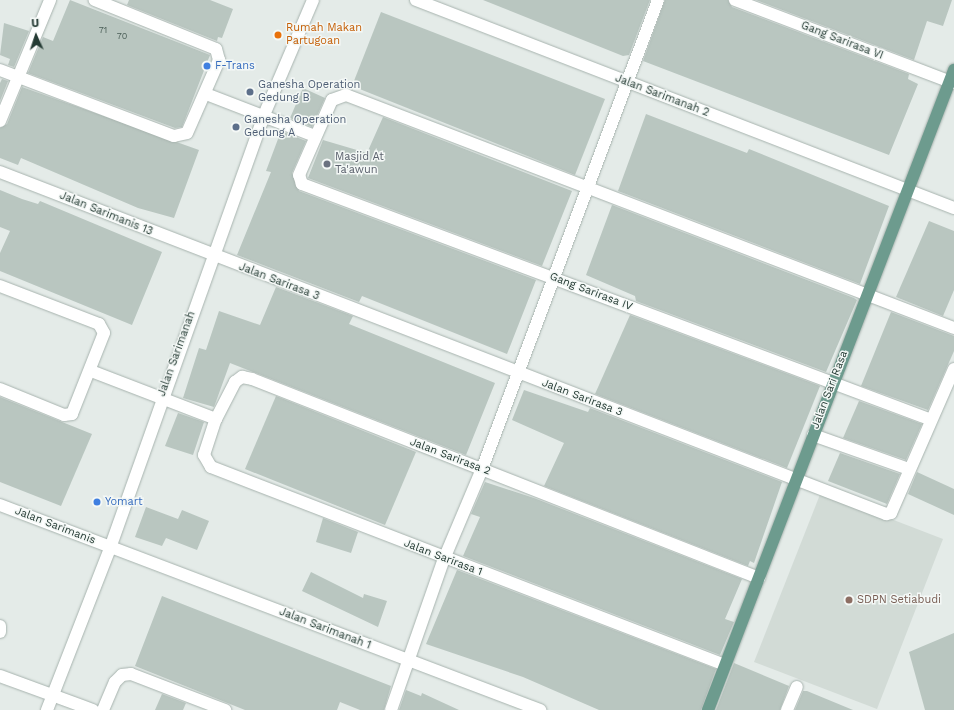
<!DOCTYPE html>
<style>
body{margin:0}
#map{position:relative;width:954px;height:710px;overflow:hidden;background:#e4ebe8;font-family:"Work Sans",sans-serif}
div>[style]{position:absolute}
.built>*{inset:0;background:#d2dbd6}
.building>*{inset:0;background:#b9c6c0}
.roads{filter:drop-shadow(0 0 1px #a7b3ae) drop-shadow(0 0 1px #a7b3ae)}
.minor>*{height:12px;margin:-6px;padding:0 6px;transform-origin:6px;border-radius:6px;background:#fff}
.major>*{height:12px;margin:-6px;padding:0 6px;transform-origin:6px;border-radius:6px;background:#6d9b8e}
.dots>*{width:11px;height:11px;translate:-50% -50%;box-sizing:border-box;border:2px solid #f4f8f6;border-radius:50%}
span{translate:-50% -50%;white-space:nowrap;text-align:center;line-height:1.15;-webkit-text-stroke:3px #f4f8f6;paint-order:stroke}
.number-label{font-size:9px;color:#4a5e57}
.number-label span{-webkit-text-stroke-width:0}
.food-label{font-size:11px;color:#c56008}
.left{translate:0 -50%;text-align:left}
.street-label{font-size:11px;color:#253b34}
.shop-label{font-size:11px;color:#366cbe}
.service-label{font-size:11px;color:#4e5e75}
.worship-label{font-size:11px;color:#5b616d}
.education-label{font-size:11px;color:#785e54}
.north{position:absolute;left:16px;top:16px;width:40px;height:40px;-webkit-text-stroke:3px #f4f8f6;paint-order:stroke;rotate:357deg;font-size:11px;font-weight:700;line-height:16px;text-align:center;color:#253b34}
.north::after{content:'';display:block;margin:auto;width:14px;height:18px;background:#253b34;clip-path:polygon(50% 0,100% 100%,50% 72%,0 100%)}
</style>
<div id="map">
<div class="built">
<div style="clip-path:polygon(821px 492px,943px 539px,877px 709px,754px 662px)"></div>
</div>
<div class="building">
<div style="clip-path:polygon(70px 0,210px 55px,182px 127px,175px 128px,28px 73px,43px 37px,53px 41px)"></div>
<div style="clip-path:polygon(129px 0,210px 0,233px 9px,222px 38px,218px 37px,217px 41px,127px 5px)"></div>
<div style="clip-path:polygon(483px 0,650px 0,629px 55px,623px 56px)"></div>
<div style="clip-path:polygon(665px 0,728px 0,732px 7px,909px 74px,908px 79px,918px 84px,889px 155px,643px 61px)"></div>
<div style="clip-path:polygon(756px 0,952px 0,943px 26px,927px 21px,914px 60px)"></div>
<div style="clip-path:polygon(381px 12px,605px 99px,575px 175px,352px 86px)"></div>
<div style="clip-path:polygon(4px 23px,29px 31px,14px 67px,8px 65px,10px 59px,0 55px)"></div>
<div style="clip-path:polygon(2px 79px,8px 81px,0 101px,0 83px)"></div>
<div style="clip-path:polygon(22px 87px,199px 150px,174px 218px,138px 208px,21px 158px,18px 165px,0 158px,0 128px,7px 124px)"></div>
<div style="clip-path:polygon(303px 88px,325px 98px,312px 127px,290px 118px)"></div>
<div style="clip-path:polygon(646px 114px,747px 153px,749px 149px,889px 206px,860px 284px,618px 191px)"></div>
<div style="clip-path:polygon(383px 117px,572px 191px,542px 266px,308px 178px,323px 140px,367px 153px)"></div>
<div style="clip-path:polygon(281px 131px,306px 141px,292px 173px,299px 191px,536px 280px,507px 354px,362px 296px,359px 302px,237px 255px,271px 172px,266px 171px)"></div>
<div style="clip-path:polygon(0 190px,22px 199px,38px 204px,40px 201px,162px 252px,132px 325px,0 271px,0 253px,10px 231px,0 227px)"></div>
<div style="clip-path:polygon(612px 205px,854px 298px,857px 300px,826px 372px,636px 301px,635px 296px,586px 275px)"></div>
<div style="clip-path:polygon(929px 221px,954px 231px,954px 290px,943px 316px,896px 297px)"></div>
<div style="clip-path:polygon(276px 287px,353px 316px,349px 324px,495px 383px,466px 455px,230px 363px,214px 407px,183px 398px,199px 348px,206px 350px,219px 311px,260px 325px)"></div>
<div style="clip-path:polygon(891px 312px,954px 336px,954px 351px,928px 410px,861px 386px)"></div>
<div style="clip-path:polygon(630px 315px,820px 386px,787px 468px,595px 394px)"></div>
<div style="clip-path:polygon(524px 390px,588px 412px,590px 408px,782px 482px,754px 563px,750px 561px,748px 566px,544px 486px,564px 443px,512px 420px)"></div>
<div style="clip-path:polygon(276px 396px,416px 452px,385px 525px,245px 469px)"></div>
<div style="clip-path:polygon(0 397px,92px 434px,61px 506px,0 482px)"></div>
<div style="clip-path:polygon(859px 401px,922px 424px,906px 460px,843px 438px)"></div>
<div style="clip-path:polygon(178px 413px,204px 422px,193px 455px,165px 446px)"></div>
<div style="clip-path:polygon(840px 453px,900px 474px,887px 504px,828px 481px)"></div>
<div style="clip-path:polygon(917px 472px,954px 489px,954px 515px,908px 494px)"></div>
<div style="clip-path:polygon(485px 482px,534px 498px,742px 579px,725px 619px,734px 622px,720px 655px,463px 556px,480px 517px,471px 514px)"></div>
<div style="clip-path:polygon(146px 507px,178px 519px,182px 510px,209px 521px,197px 550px,166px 538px,162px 546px,135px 537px)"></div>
<div style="clip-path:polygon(323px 518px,358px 532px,351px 553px,316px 542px)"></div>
<div style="clip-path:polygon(457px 570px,716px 669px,701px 710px,599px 710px,523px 677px,426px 644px)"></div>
<div style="clip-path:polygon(311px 572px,363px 598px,364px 594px,387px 601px,378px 627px,302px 591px)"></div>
<div style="clip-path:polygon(162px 596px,391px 686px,384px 710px,360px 710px,340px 702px,337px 710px,245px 710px,135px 666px)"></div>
<div style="clip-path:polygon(954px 633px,954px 710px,925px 710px,909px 652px)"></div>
<div style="clip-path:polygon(734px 663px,789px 686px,780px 710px,716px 710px)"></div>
<div style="clip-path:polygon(406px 690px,421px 696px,422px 693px,459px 710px,399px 710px)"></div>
<div style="clip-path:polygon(803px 691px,807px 691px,853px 710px,795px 710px)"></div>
<div style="clip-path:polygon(162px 694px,186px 703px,183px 710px,155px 710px)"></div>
</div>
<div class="roads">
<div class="minor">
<div style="left:416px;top:0;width:577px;rotate:21.14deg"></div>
<div style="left:735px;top:0;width:234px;rotate:20.8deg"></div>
<div style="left:0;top:70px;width:186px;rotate:20.8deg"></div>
<div style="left:174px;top:136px;width:13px;rotate:-13deg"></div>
<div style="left:187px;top:133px;width:80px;rotate:-66.3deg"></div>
<div style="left:219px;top:60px;width:11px;rotate:-105deg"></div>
<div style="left:216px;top:49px;width:131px;rotate:-158deg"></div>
<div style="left:206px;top:94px;width:117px;rotate:21.1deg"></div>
<div style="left:0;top:121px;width:131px;rotate:-67.5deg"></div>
<div style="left:0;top:172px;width:950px;rotate:21.11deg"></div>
<div style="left:886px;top:514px;width:5px;rotate:-11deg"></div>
<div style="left:891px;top:513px;width:157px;rotate:-66.4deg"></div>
<div style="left:0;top:286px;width:106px;rotate:21deg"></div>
<div style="left:99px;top:324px;width:10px;rotate:61deg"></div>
<div style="left:104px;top:333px;width:87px;rotate:111.6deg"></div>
<div style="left:72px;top:414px;width:8px;rotate:173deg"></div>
<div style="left:64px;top:415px;width:69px;rotate:-157.9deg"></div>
<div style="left:91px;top:371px;width:134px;rotate:21deg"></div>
<div style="left:929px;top:419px;width:670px;rotate:-159.45deg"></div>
<div style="left:302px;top:184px;width:9px;rotate:-108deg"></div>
<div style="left:299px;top:175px;width:82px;rotate:-66.3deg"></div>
<div style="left:332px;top:100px;width:15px;rotate:-20deg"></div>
<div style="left:346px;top:95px;width:651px;rotate:20.97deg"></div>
<div style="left:813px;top:435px;width:102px;rotate:19.5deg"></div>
<div style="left:0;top:505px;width:578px;rotate:20.79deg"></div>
<div style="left:0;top:626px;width:6px;rotate:90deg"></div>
<div style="left:725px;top:665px;width:551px;rotate:-158.93deg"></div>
<div style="left:211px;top:467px;width:14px;rotate:-120deg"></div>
<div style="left:204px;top:455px;width:38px;rotate:-72deg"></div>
<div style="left:216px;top:419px;width:42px;rotate:-62.8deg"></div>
<div style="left:235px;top:382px;width:9px;rotate:-36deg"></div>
<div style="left:242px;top:377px;width:10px;rotate:11deg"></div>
<div style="left:252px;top:379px;width:545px;rotate:21.43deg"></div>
<div style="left:0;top:676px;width:99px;rotate:20.1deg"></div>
<div style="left:47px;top:710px;width:174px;rotate:-68.7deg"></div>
<div style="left:110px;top:548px;width:460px;rotate:-70.4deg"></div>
<div style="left:264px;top:115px;width:125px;rotate:-66.9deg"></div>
<div style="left:103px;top:710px;width:30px;rotate:-67deg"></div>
<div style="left:115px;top:682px;width:10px;rotate:-45deg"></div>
<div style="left:122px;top:675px;width:9px;rotate:-6deg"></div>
<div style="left:131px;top:674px;width:101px;rotate:21deg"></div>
<div style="left:391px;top:710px;width:160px;rotate:-70.7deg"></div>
<div style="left:444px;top:559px;width:98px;rotate:-67.1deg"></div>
<div style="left:482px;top:469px;width:501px;rotate:-69.43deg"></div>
<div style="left:787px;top:710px;width:25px;rotate:-67deg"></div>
</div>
<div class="major">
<div style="left:708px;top:710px;width:686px;rotate:-68.97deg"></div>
</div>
</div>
<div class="dots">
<div style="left:278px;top:35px;background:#e8710a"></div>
<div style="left:207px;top:66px;background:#3f7fe0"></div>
<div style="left:250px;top:92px;background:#5c6f8a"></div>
<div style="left:236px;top:127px;background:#5c6f8a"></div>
<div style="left:327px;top:164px;background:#6b7280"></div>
<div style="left:97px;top:502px;background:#3f7fe0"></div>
<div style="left:849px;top:600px;background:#8d6e63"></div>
</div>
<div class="number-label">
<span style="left:103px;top:30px">71</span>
<span style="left:122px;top:36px">70</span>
</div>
<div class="food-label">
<span class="left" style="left:286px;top:35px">Rumah Makan<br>Partugoan</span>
</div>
<div class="street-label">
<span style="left:842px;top:41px;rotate:21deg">Gang Sarirasa VI</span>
<span style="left:662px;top:96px;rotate:21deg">Jalan Sarimanah 2</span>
<span style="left:106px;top:214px;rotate:22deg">Jalan Sarimanis 13</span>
<span style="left:279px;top:282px;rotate:21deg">Jalan Sarirasa 3</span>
<span style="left:591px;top:292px;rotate:21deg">Gang Sarirasa IV</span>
<span style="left:177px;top:354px;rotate:-70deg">Jalan Sarimanah</span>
<span style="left:830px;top:390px;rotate:-69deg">Jalan Sari Rasa</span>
<span style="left:582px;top:398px;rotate:21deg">Jalan Sarirasa 3</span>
<span style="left:450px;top:457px;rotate:21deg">Jalan Sarirasa 2</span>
<span style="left:55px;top:526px;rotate:21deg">Jalan Sarimanis</span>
<span style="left:443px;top:558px;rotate:21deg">Jalan Sarirasa 1</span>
<span style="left:325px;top:629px;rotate:21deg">Jalan Sarimanah 1</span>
</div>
<div class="shop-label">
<span class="left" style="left:215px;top:66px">F-Trans</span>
<span class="left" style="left:105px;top:502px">Yomart</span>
</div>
<div class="service-label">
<span class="left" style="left:258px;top:92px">Ganesha Operation<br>Gedung B</span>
<span class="left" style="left:244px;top:127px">Ganesha Operation<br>Gedung A</span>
</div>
<div class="worship-label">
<span class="left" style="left:335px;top:164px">Masjid At<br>Ta'awun</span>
</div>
<div class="education-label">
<span class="left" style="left:857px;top:600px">SDPN Setiabudi</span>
</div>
<div class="north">U</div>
</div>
